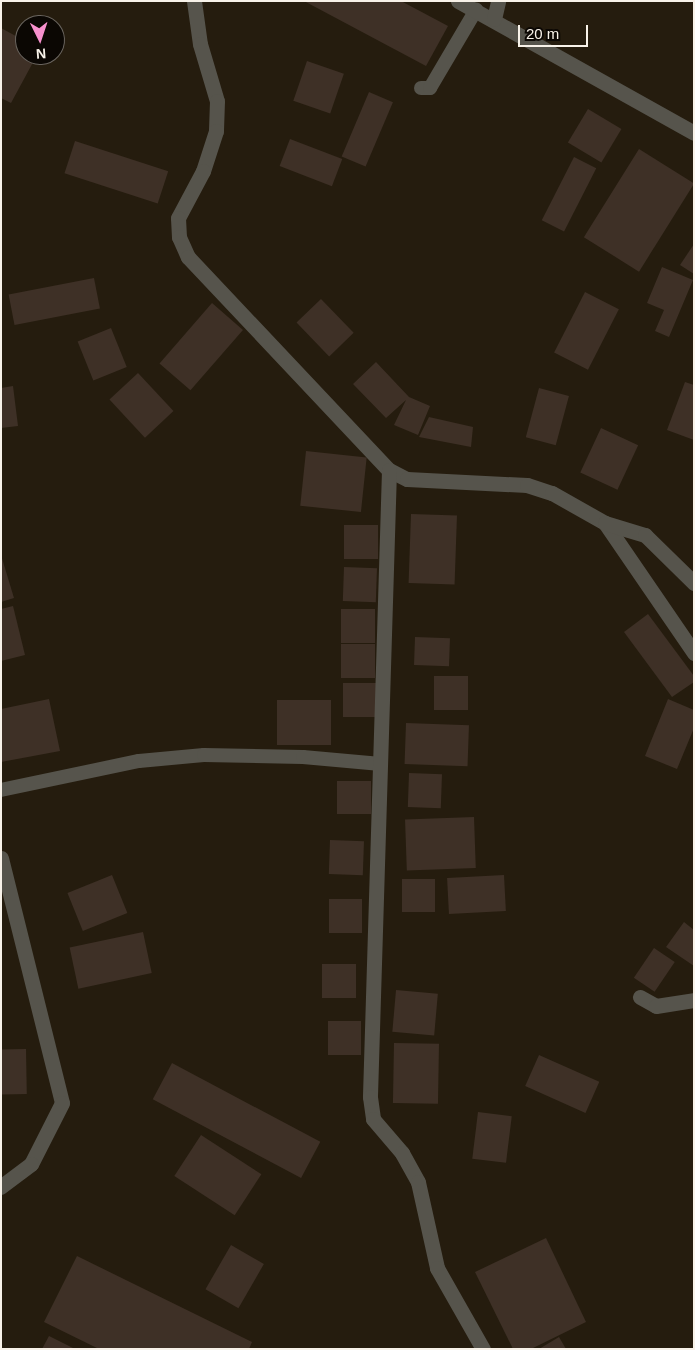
<!DOCTYPE html>
<html>
<head>
<meta charset="utf-8">
<style>
  body { margin:0 }
  #map { position:relative; width:695px; height:1350px; overflow:hidden; background:#251c0e; font-family:Arial,sans-serif }
  div>[style] { position:absolute }
  [style*='--x'] { left:calc(var(--x)*1px); top:calc(var(--y)*1px); width:calc(var(--w)*1px); rotate:calc(var(--a)*1deg) }
  .building>* { inset:0; background:#3e3026; transform-origin:0 0 }
  .service>* { height:14px; margin:-7px; padding:0 7px; transform-origin:7px; border-radius:7px; background:#56544c }
  .minor>* { height:15px; margin:-7.5px; padding:0 7.5px; transform-origin:7.5px; border-radius:7.5px; background:#56544c }
  span { translate:-50% -50%; white-space:nowrap; text-align:center; line-height:1.15; -webkit-text-stroke:4px #0b0703; paint-order:stroke }
  .frame { position:absolute; inset:0; border:2px solid #f8f2e9; pointer-events:none }
  .north { position:absolute; left:15px; top:15px; width:50px; height:50px; box-sizing:border-box; background:#0b0703; border:1px solid #6a655f; border-radius:50%; rotate:176deg; font-size:14px; font-weight:700; line-height:20px; text-align:center; color:#f8f2e9 }
  .north::after { content:''; display:block; margin:auto; width:18px; height:22px; background:#f790cd; clip-path:polygon(50% 0,100% 100%,50% 72%,0 100%) }
  .scale { position:absolute; left:518px; top:25px; width:70px; height:22px; box-sizing:border-box; border:2px solid #f8f2e9; border-top:0; padding-left:6px; font-size:15px; line-height:18px; white-space:nowrap; color:#f8f2e9; -webkit-text-stroke:4px #0b0703; paint-order:stroke }
</style>
</head>
<body>
<div id="map">
  <div class="building">
    <i style="clip-path:polygon(304px 1px,401px 1px,448px 26px,426px 66px)"></i>
    <i style="clip-path:polygon(1px 28px,25px 41px,25px 55px,37px 55px,11px 103px,1px 98px)"></i>
    <i style="left:307px;top:61px;width:39px;height:42px;rotate:19deg"></i>
    <i style="left:369px;top:92px;width:26px;height:70px;rotate:23deg"></i>
    <i style="left:588px;top:109px;width:39px;height:39px;rotate:31deg"></i>
    <i style="left:290px;top:139px;width:56px;height:29px;rotate:21deg"></i>
    <i style="left:75px;top:141px;width:98px;height:34px;rotate:18deg"></i>
    <i style="left:639px;top:149px;width:65px;height:104px;rotate:32deg"></i>
    <i style="left:574px;top:157px;width:25px;height:71px;rotate:27deg"></i>
    <i style="clip-path:polygon(694px 244px,694px 274px,680px 265px)"></i>
    <i style="clip-path:polygon(662px 267px,693px 280px,669px 337px,655px 331px,664px 310px,647px 303px)"></i>
    <i style="left:94px;top:278px;width:31px;height:87px;rotate:79deg"></i>
    <i style="left:585px;top:292px;width:38px;height:68px;rotate:27deg"></i>
    <i style="left:321px;top:299px;width:47px;height:34px;rotate:46deg"></i>
    <i style="left:212px;top:303px;width:41px;height:80px;rotate:41deg"></i>
    <i style="left:111px;top:328px;width:42px;height:36px;rotate:68deg"></i>
    <i style="clip-path:polygon(376px 362px,409px 397px,430px 406px,418px 435px,394px 425px,406px 400px,386px 418px,353px 384px)"></i>
    <i style="left:138px;top:373px;width:52px;height:39px;rotate:47deg"></i>
    <i style="clip-path:polygon(685px 382px,694px 385px,694px 440px,667px 430px)"></i>
    <i style="clip-path:polygon(13px 386px,18px 426px,1px 428px,1px 388px)"></i>
    <i style="left:539px;top:388px;width:31px;height:51px;rotate:15deg"></i>
    <i style="clip-path:polygon(429px 417px,473px 427px,471px 447px,419px 437px)"></i>
    <i style="left:601px;top:428px;width:41px;height:49px;rotate:25deg"></i>
    <i style="left:306px;top:451px;width:61px;height:55px;rotate:6deg"></i>
    <i style="left:411px;top:514px;width:46px;height:69px;rotate:2deg"></i>
    <i style="left:344px;top:525px;width:34px;height:34px"></i>
    <i style="clip-path:polygon(1px 555px,14px 598px,1px 602px)"></i>
    <i style="left:344px;top:567px;width:33px;height:34px;rotate:2deg"></i>
    <i style="clip-path:polygon(13px 606px,25px 655px,1px 661px,1px 609px)"></i>
    <i style="left:341px;top:609px;width:34px;height:34px"></i>
    <i style="clip-path:polygon(648px 614px,694px 676px,694px 682px,672px 697px,624px 632px)"></i>
    <i style="left:415px;top:637px;width:35px;height:28px;rotate:2deg"></i>
    <i style="left:375px;top:644px;width:34px;height:34px;rotate:90deg"></i>
    <i style="left:434px;top:676px;width:34px;height:34px"></i>
    <i style="left:343px;top:683px;width:33px;height:34px"></i>
    <i style="clip-path:polygon(49px 699px,60px 751px,1px 762px,1px 709px)"></i>
    <i style="clip-path:polygon(668px 699px,694px 710px,694px 728px,677px 769px,645px 756px)"></i>
    <i style="left:277px;top:700px;width:54px;height:45px"></i>
    <i style="left:406px;top:723px;width:63px;height:41px;rotate:2deg"></i>
    <i style="left:409px;top:773px;width:33px;height:34px;rotate:2deg"></i>
    <i style="left:337px;top:781px;width:34px;height:33px"></i>
    <i style="left:474px;top:817px;width:51px;height:69px;rotate:88deg"></i>
    <i style="left:330px;top:840px;width:34px;height:34px;rotate:2deg"></i>
    <i style="left:112px;top:875px;width:41px;height:48px;rotate:68deg"></i>
    <i style="left:504px;top:875px;width:36px;height:57px;rotate:87deg"></i>
    <i style="left:402px;top:879px;width:33px;height:33px"></i>
    <i style="left:329px;top:899px;width:33px;height:34px"></i>
    <i style="clip-path:polygon(684px 922px,694px 930px,694px 966px,666px 947px)"></i>
    <i style="left:143px;top:932px;width:42px;height:75px;rotate:78deg"></i>
    <i style="left:654px;top:948px;width:25px;height:36px;rotate:34deg"></i>
    <i style="left:322px;top:964px;width:34px;height:34px"></i>
    <i style="left:396px;top:990px;width:42px;height:42px;rotate:5deg"></i>
    <i style="left:328px;top:1021px;width:33px;height:34px"></i>
    <i style="left:394px;top:1043px;width:45px;height:60px;rotate:1deg"></i>
    <i style="left:26px;top:1049px;width:45px;height:25px;rotate:89deg"></i>
    <i style="left:539px;top:1055px;width:66px;height:34px;rotate:24deg"></i>
    <i style="left:172px;top:1063px;width:168px;height:41px;rotate:28deg"></i>
    <i style="left:478px;top:1112px;width:34px;height:47px;rotate:7deg"></i>
    <i style="left:201px;top:1135px;width:72px;height:49px;rotate:33deg"></i>
    <i style="clip-path:polygon(546px 1238px,586px 1322px,531px 1349px,513px 1349px,475px 1272px)"></i>
    <i style="left:231px;top:1245px;width:38px;height:51px;rotate:30deg"></i>
    <i style="clip-path:polygon(77px 1256px,252px 1342px,249px 1349px,99px 1349px,44px 1322px)"></i>
    <i style="clip-path:polygon(49px 1336px,75px 1349px,42px 1349px)"></i>
    <i style="clip-path:polygon(559px 1337px,566px 1349px,539px 1349px)"></i>
  </div>
  <div class="service">
    <i style="--x:421;--y:88;--w:9;--a:0"></i>
    <i style="--x:430;--y:88;--w:91;--a:-59.5"></i>
    <i style="--x:1;--y:790;--w:141;--a:-11.9"></i>
    <i style="--x:139;--y:761;--w:65;--a:-5.3"></i>
    <i style="--x:204;--y:755;--w:99;--a:1.2"></i>
    <i style="--x:303;--y:757;--w:78;--a:5.1"></i>
  </div>
  <div class="minor">
    <i style="--x:194;--y:1;--w:43;--a:82.1"></i>
    <i style="--x:200;--y:44;--w:59;--a:73.4"></i>
    <i style="--x:217;--y:101;--w:30;--a:92"></i>
    <i style="--x:216;--y:131;--w:42;--a:108"></i>
    <i style="--x:203;--y:171;--w:53;--a:118"></i>
    <i style="--x:178;--y:218;--w:19;--a:87"></i>
    <i style="--x:179;--y:237;--w:22;--a:66"></i>
    <i style="--x:188;--y:257;--w:293;--a:46.7"></i>
    <i style="--x:389;--y:470;--w:20;--a:27"></i>
    <i style="--x:407;--y:479;--w:120;--a:2.9"></i>
    <i style="--x:527;--y:485;--w:26;--a:18"></i>
    <i style="--x:552;--y:493;--w:61;--a:29.5"></i>
    <i style="--x:605;--y:523;--w:158;--a:55.6"></i>
    <i style="--x:458;--y:1;--w:270;--a:29.2"></i>
    <i style="--x:494;--y:19;--w:18;--a:-77"></i>
    <i style="--x:389;--y:470;--w:627;--a:91.74"></i>
    <i style="--x:370;--y:1097;--w:22;--a:82"></i>
    <i style="--x:373;--y:1119;--w:45;--a:49.5"></i>
    <i style="--x:402;--y:1153;--w:33;--a:61"></i>
    <i style="--x:418;--y:1182;--w:88;--a:77.5"></i>
    <i style="--x:437;--y:1268;--w:93;--a:60.4"></i>
    <i style="--x:605;--y:523;--w:42;--a:16.7"></i>
    <i style="--x:645;--y:535;--w:69;--a:44.4"></i>
    <i style="--x:1;--y:858;--w:252;--a:76"></i>
    <i style="--x:62;--y:1103;--w:68;--a:116.9"></i>
    <i style="--x:31;--y:1164;--w:38;--a:143"></i>
    <i style="--x:640;--y:997;--w:18;--a:29"></i>
    <i style="--x:656;--y:1006;--w:38;--a:-9"></i>
  </div>
  <div class="frame"></div>
  <div class="north">N</div>
  <div class="scale">20 m</div>
</div>
</body>
</html>
